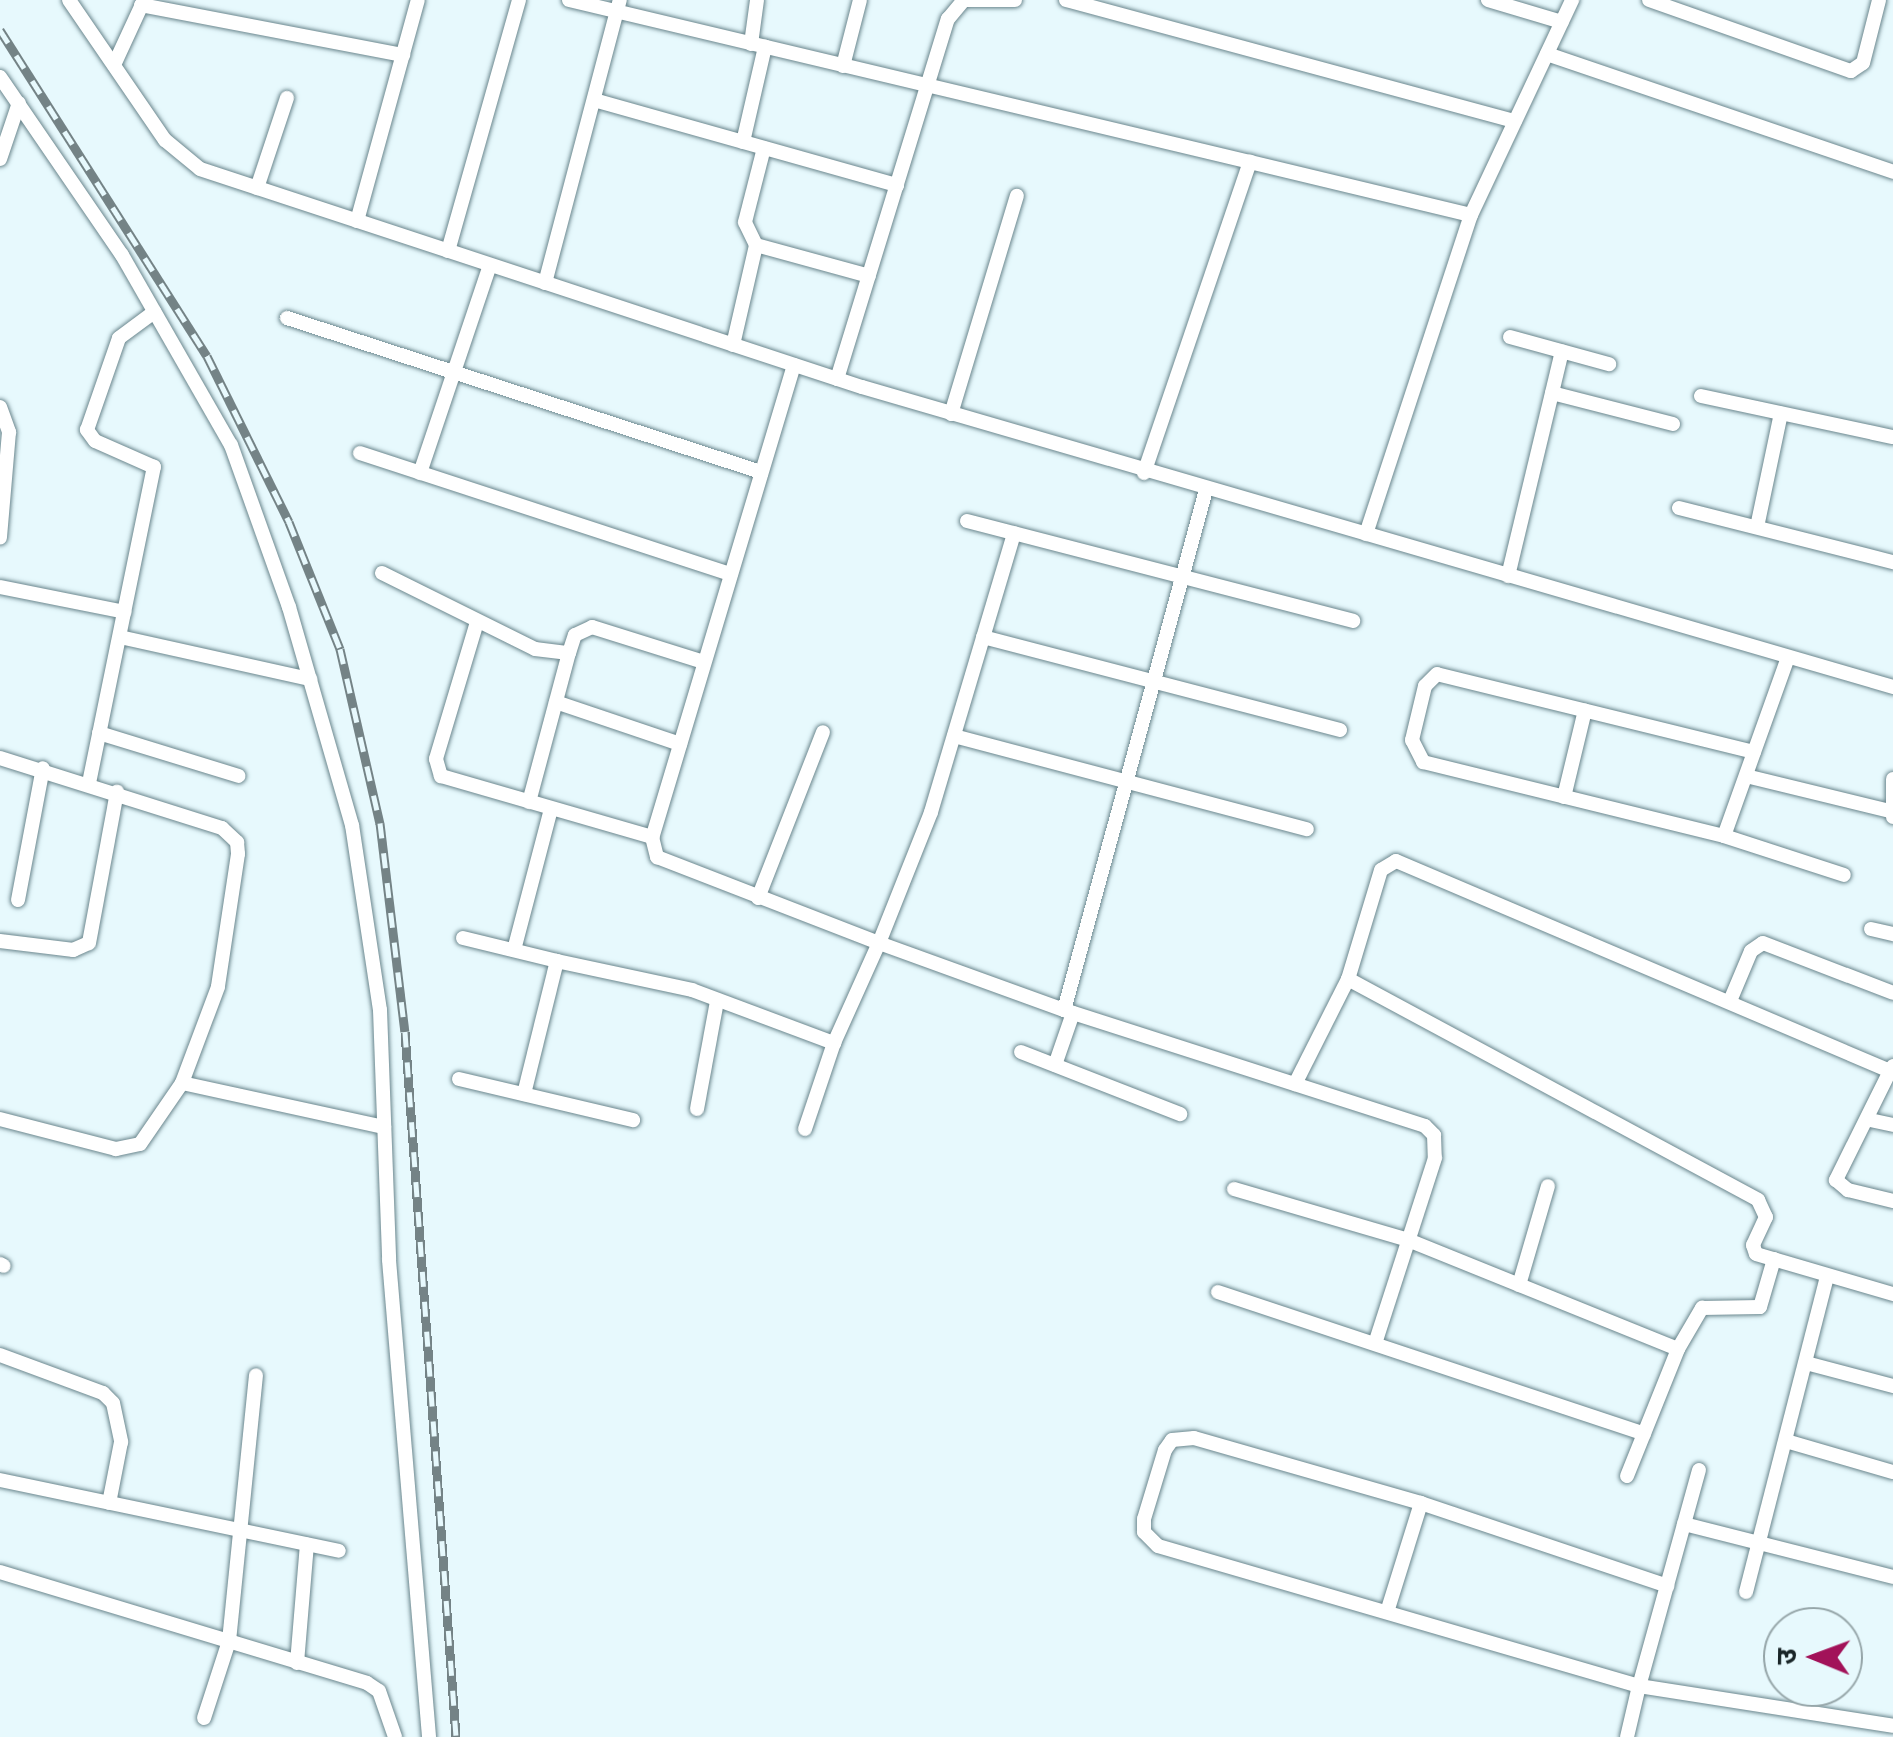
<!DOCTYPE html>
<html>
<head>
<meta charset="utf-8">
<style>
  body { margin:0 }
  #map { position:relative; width:1893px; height:1737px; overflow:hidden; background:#e7f9fd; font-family:Manrope,"Noto Sans Devanagari",sans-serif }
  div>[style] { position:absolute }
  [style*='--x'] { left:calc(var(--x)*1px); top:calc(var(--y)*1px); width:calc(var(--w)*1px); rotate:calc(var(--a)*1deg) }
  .roads { filter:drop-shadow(0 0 2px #6a868d) drop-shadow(0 0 2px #6a868d) }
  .minor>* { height:14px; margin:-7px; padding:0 7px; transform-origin:7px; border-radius:7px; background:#fff }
  .rail>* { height:9px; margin-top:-4.5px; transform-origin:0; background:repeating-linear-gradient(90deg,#e7f9fd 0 15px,#748386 0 30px); box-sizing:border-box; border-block:2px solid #748386 }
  span { translate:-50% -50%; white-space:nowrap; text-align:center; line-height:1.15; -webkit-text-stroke:9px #e7f9fd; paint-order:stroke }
  .north { position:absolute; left:1763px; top:1607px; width:100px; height:100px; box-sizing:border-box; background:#e7f9fd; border:2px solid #95a5a8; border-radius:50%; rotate:271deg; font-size:28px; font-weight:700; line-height:40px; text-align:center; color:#1a2628 }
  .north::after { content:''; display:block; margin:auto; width:35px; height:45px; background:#a21259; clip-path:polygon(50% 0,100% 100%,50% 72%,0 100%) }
</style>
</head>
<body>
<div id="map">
  <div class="roads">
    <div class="minor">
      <i style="--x:69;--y:0;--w:170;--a:55.6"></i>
      <i style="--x:165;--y:140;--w:45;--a:39.6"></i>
      <i style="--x:200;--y:169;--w:697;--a:18.23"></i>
      <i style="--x:862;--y:387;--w:1074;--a:16.22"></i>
      <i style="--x:569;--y:0;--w:700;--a:13.38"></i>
      <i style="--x:967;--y:0;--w:48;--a:0"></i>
      <i style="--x:1066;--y:0;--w:465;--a:15.1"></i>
      <i style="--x:1488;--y:0;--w:77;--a:16.6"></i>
      <i style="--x:1649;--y:0;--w:214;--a:19.4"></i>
      <i style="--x:1851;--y:71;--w:14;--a:-34"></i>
      <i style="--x:1863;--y:63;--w:65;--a:-75.7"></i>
      <i style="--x:141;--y:5;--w:267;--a:10.8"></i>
      <i style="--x:751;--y:44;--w:44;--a:-82.2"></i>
      <i style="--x:1547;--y:54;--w:366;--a:18.8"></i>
      <i style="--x:114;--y:65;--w:72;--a:-65.2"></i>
      <i style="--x:843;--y:66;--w:68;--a:-75.6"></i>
      <i style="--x:0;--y:77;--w:216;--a:55.6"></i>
      <i style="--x:122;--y:255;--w:219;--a:60.2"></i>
      <i style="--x:231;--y:445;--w:172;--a:70.3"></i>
      <i style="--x:289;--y:607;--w:227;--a:73.9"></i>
      <i style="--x:352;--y:825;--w:187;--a:81.4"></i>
      <i style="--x:380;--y:1010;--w:250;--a:87.9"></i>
      <i style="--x:389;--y:1260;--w:479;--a:85.2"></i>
      <i style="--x:594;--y:100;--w:315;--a:15.7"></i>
      <i style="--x:743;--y:142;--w:98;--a:-77"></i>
      <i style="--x:0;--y:159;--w:59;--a:-71.3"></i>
      <i style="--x:257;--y:188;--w:95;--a:-71.6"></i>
      <i style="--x:357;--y:221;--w:229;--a:-74.6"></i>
      <i style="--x:756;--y:245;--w:25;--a:-116"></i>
      <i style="--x:745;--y:222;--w:76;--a:-75.6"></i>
      <i style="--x:448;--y:251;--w:261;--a:-74.2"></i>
      <i style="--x:545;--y:283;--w:293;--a:-75.2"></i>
      <i style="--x:287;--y:318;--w:499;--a:18"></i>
      <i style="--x:1510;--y:337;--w:103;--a:15.3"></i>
      <i style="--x:733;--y:345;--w:103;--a:-77"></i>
      <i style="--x:756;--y:245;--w:117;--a:15.3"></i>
      <i style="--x:794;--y:365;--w:493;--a:106.7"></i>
      <i style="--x:652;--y:837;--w:21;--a:76"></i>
      <i style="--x:657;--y:857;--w:238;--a:21.2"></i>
      <i style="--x:879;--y:943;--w:141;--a:-68.3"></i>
      <i style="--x:931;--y:812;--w:291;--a:-73.4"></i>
      <i style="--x:837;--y:379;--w:377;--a:-72.9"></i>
      <i style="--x:948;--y:19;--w:25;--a:-50"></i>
      <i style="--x:1552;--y:393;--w:125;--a:14.4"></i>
      <i style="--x:1701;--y:396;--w:196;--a:12.1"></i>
      <i style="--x:0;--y:407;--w:27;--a:70"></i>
      <i style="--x:9;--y:432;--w:106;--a:94.9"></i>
      <i style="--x:951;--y:414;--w:228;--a:-73.2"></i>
      <i style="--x:360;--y:453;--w:390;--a:18.1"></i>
      <i style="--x:420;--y:473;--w:219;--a:-71.4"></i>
      <i style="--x:1144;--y:473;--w:329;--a:-71.2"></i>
      <i style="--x:1250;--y:162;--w:227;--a:13.5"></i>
      <i style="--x:1206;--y:490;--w:539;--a:105.27"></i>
      <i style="--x:1064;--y:1010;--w:379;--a:17.8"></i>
      <i style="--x:1425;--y:1126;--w:13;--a:45"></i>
      <i style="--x:1434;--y:1135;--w:23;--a:88"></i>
      <i style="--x:1435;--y:1158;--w:195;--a:107.9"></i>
      <i style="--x:1679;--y:508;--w:221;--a:14.2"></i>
      <i style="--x:967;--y:521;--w:399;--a:14.5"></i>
      <i style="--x:1757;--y:527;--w:116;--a:-78.1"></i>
      <i style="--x:1366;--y:534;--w:336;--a:-71.8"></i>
      <i style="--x:1471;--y:215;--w:238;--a:-64.8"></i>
      <i style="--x:382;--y:573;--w:171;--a:26.4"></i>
      <i style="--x:535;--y:649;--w:34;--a:7"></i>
      <i style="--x:569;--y:653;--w:19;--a:-72"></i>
      <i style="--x:575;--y:635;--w:19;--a:-25"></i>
      <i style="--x:592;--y:627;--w:117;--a:17.4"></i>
      <i style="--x:1508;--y:576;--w:231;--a:-76.5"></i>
      <i style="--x:0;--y:587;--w:127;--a:11.3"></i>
      <i style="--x:477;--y:622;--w:143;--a:106.7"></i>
      <i style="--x:436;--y:759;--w:18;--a:74"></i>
      <i style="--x:441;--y:776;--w:220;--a:16.1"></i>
      <i style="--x:120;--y:637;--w:195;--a:12.5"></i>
      <i style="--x:983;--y:637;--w:369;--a:14.6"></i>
      <i style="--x:556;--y:702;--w:131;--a:18.7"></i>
      <i style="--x:99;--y:733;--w:146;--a:17.1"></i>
      <i style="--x:954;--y:736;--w:365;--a:14.8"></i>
      <i style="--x:1754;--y:752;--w:326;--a:-166.2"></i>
      <i style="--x:1437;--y:674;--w:17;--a:135"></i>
      <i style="--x:1425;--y:686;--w:56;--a:103.5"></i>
      <i style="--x:1412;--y:740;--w:25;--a:63"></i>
      <i style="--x:1423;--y:762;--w:310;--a:13.8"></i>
      <i style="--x:1724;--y:836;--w:126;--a:18"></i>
      <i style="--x:0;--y:758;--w:233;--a:17.5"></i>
      <i style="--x:222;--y:828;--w:21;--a:43"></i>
      <i style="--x:237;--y:842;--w:12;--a:85"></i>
      <i style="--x:238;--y:854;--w:134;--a:98.6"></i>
      <i style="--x:218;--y:987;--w:103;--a:110.6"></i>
      <i style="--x:182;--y:1083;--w:74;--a:124.5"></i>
      <i style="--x:140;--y:1144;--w:25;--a:168"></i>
      <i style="--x:116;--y:1149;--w:120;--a:-165.5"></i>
      <i style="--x:1746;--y:776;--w:148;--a:13.7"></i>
      <i style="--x:1893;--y:779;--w:38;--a:90"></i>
      <i style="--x:89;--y:783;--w:323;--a:-78.4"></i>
      <i style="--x:154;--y:467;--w:64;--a:-156.2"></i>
      <i style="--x:95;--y:441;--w:14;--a:-126"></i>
      <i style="--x:87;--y:430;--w:97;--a:-70.8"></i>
      <i style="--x:119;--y:338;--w:44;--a:-36.6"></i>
      <i style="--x:1564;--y:797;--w:89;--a:-76.4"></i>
      <i style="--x:529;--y:802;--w:154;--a:-75"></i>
      <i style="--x:1724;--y:836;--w:190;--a:-70.3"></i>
      <i style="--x:758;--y:898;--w:178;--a:-68.6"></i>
      <i style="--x:18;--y:900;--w:134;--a:-79.3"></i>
      <i style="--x:1871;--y:929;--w:23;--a:13"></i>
      <i style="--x:463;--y:938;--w:97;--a:13.7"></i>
      <i style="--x:0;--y:941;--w:74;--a:7"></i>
      <i style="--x:73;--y:950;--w:17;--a:-24"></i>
      <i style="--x:89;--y:943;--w:154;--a:-79.5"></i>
      <i style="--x:514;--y:950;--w:146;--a:-75.3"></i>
      <i style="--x:1730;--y:1001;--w:54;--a:-67.2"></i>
      <i style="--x:1751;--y:951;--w:14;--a:-34"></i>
      <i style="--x:1763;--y:943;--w:139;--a:21"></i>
      <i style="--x:1021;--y:1052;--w:171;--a:21.3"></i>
      <i style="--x:1055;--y:1065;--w:55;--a:-70.9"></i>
      <i style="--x:1893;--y:1066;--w:6;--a:121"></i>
      <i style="--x:1890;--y:1071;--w:537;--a:-156.97"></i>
      <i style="--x:1396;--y:861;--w:17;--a:149"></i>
      <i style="--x:1381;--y:870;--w:114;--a:106.8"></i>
      <i style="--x:1348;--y:979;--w:466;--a:28.3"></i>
      <i style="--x:1758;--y:1200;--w:19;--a:65"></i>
      <i style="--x:1766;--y:1217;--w:31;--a:115"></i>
      <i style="--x:1753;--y:1245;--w:9;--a:72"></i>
      <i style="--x:1756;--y:1254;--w:143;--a:16.3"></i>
      <i style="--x:1890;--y:1071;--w:122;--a:116.4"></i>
      <i style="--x:1836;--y:1180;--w:16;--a:40"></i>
      <i style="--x:1848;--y:1190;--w:46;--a:13.7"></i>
      <i style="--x:459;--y:1079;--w:179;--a:13.3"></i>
      <i style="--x:182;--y:1083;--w:207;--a:12.3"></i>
      <i style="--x:1295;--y:1084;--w:118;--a:-63.2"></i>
      <i style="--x:524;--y:1094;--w:137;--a:-76.1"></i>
      <i style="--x:557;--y:961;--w:138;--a:12.1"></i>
      <i style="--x:692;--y:990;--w:152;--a:20.5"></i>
      <i style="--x:834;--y:1043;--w:110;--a:-65.8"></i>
      <i style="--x:879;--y:943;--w:197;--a:19.9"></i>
      <i style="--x:697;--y:1109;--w:110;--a:-79.5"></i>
      <i style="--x:1870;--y:1120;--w:24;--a:12"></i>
      <i style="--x:805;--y:1129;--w:91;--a:-71.4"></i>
      <i style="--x:1234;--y:1189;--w:181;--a:16.3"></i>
      <i style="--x:1408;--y:1240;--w:291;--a:22"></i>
      <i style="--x:1678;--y:1349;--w:48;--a:-59.7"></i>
      <i style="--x:1702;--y:1308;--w:58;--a:-1"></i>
      <i style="--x:1760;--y:1307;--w:50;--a:-73.7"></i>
      <i style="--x:0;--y:1264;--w:4;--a:27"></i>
      <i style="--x:1519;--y:1285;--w:103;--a:-73.7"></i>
      <i style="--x:1218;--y:1292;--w:449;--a:18.4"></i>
      <i style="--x:0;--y:1355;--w:110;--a:20.3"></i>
      <i style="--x:103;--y:1393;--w:14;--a:45"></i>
      <i style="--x:113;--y:1403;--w:40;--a:78"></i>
      <i style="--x:121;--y:1442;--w:62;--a:101.1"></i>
      <i style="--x:1806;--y:1363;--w:90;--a:14.8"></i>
      <i style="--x:1786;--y:1441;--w:111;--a:16.2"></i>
      <i style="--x:1699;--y:1470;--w:224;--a:105.5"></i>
      <i style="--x:1639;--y:1686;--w:257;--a:8.9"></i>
      <i style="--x:1627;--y:1476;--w:137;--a:-68.1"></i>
      <i style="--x:0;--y:1480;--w:346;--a:11.8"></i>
      <i style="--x:1684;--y:1524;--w:216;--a:14.2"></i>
      <i style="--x:0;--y:1572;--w:383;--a:16.8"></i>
      <i style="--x:367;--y:1683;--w:14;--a:34"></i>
      <i style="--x:379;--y:1691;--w:49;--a:70.8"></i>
      <i style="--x:1746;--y:1592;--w:326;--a:-75.6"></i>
      <i style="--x:1388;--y:1609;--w:111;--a:-72.7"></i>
      <i style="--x:297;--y:1663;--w:119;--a:-85.2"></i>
      <i style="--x:204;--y:1718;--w:81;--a:-72"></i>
      <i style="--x:229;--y:1641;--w:267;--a:-84.2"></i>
      <i style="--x:1627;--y:1737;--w:52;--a:-76.8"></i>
      <i style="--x:1639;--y:1686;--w:501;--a:-163.77"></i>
      <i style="--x:1158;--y:1546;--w:20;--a:-135"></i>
      <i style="--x:1144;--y:1532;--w:13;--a:-90"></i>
      <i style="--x:1144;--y:1519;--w:72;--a:-73.1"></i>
      <i style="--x:1165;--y:1450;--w:12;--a:-55"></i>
      <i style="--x:1172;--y:1440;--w:22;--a:-5"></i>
      <i style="--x:1194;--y:1438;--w:236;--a:16"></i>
      <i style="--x:1421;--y:1503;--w:260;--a:18.6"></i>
    </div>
  </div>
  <div class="rail">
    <i style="--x:0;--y:30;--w:386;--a:57.6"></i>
    <i style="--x:207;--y:356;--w:185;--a:63.7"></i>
    <i style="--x:289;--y:522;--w:137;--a:68.1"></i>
    <i style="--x:340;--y:649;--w:179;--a:77.1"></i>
    <i style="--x:380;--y:823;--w:210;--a:83.2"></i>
    <i style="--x:405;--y:1032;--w:707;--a:85.86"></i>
  </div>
  <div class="north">उ</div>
</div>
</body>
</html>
